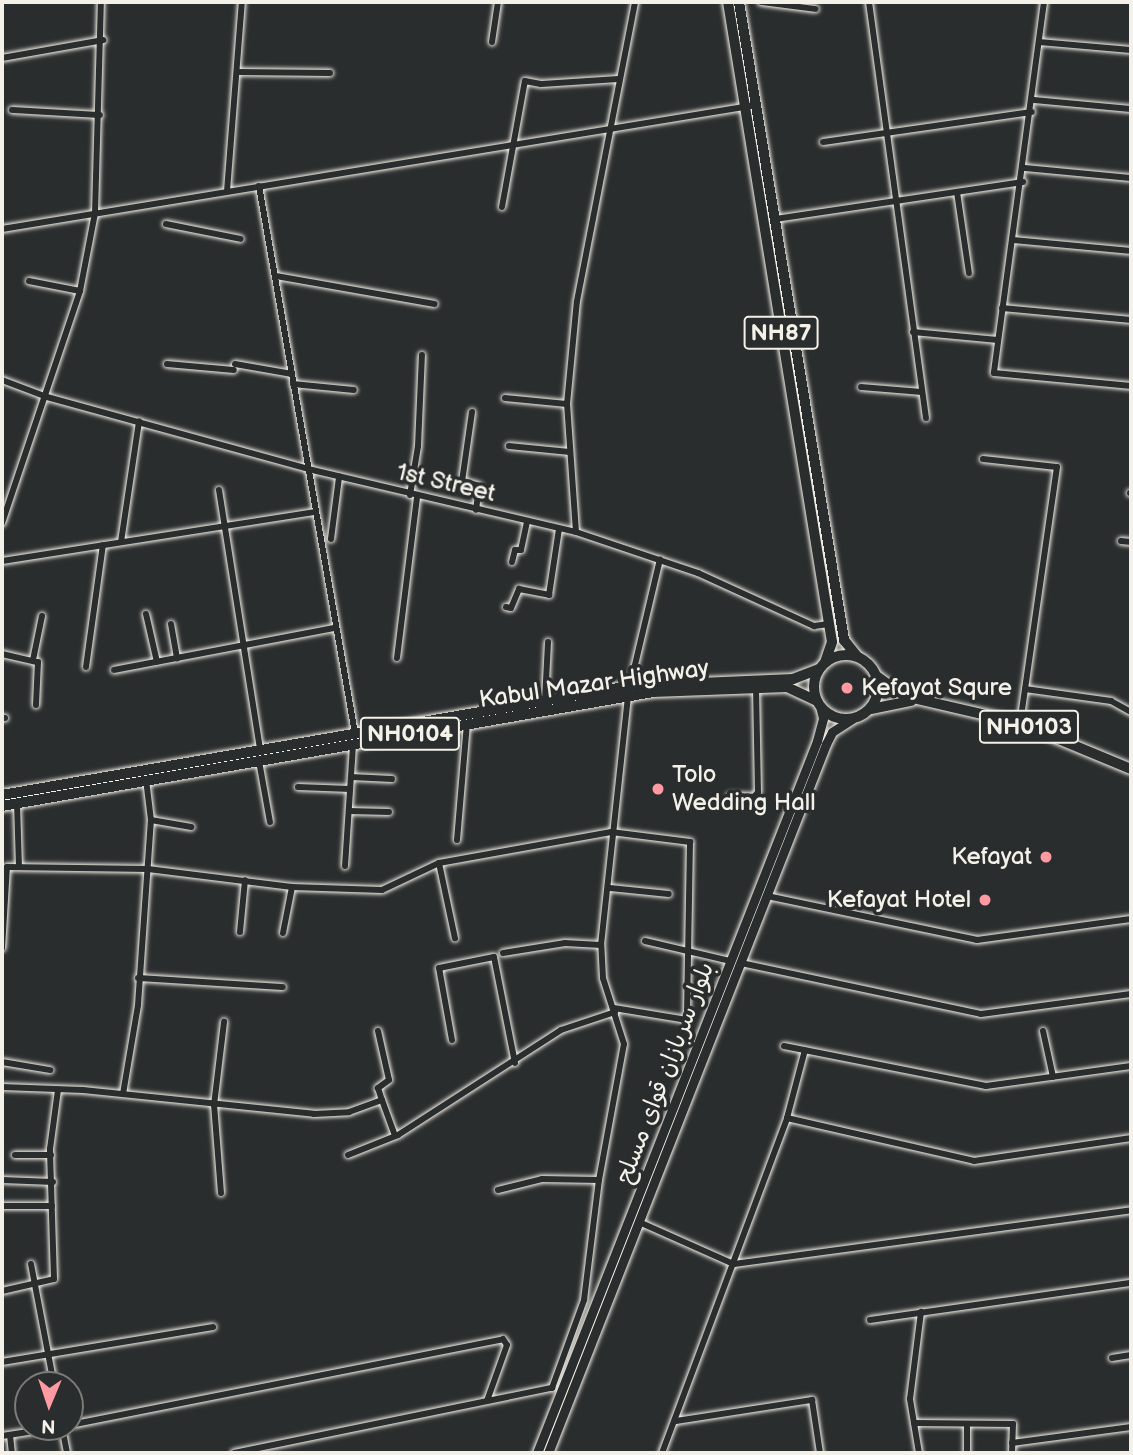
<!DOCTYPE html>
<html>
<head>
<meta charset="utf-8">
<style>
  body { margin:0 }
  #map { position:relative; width:1133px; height:1455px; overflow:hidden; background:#2a2d2e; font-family:"Balsamiq Sans","Playpen Sans Arabic",sans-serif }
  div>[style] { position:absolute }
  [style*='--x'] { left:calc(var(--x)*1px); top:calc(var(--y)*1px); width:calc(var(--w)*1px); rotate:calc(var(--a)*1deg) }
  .roads { filter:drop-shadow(0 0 2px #f4f1e8) drop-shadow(0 0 2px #f4f1e8) }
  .minor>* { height:6px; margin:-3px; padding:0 3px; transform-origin:3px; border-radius:3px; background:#2a2d2e }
  .secondary>* { height:9px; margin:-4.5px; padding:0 4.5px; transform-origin:4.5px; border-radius:4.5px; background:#2a2d2e }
  .trunk>* { height:10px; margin:-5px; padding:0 5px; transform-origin:5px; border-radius:5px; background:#2a2d2e }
  .trunk>.ring { margin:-5px; padding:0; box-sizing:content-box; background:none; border:10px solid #2a2d2e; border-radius:50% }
  .dots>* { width:19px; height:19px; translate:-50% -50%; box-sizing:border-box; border:4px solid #2a2d2e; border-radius:50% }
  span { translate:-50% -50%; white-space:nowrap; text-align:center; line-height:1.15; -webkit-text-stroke:7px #2a2d2e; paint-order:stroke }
  .shield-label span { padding:2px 5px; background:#2a2d2e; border:2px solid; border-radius:5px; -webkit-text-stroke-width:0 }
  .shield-label { font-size:23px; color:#f4f1e8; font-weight:700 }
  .street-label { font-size:24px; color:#f4f1e8 }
  .poi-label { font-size:24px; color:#f4f1e8 }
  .left { translate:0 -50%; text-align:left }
  .right { translate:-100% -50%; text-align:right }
  .frame { position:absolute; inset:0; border:4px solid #f4f1e8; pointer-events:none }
  .north { position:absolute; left:14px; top:1371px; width:70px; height:70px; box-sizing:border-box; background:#2a2d2e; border:2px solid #7b7b78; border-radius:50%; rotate:182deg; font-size:19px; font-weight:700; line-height:28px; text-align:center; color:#f4f1e8 }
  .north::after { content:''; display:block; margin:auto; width:24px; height:32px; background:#ff9aa2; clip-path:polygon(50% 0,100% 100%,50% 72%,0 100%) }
</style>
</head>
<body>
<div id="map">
  <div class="roads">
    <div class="minor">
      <i style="--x:761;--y:2;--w:55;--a:7.3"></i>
      <i style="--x:869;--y:2;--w:420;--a:82.2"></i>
      <i style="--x:1044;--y:2;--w:374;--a:97.7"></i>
      <i style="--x:994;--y:373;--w:138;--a:5.4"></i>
      <i style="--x:492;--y:42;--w:40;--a:-81.5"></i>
      <i style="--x:1039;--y:42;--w:92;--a:5"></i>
      <i style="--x:2;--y:58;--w:103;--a:-10.1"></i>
      <i style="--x:237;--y:72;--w:93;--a:0.6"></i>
      <i style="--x:1034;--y:100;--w:97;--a:5.3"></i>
      <i style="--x:12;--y:110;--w:88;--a:3.3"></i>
      <i style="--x:823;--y:142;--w:211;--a:-8.2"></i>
      <i style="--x:1025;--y:168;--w:106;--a:5.4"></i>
      <i style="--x:259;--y:186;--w:555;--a:80.05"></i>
      <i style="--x:227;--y:191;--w:190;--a:-85.5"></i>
      <i style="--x:957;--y:192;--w:82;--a:81.6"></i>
      <i style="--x:502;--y:207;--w:128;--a:-79.7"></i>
      <i style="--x:525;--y:81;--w:16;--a:11"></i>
      <i style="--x:541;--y:84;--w:78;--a:-3.7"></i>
      <i style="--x:775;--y:219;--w:251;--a:-8.5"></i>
      <i style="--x:166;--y:224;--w:76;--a:11.3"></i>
      <i style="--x:2;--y:229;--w:764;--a:-9.34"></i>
      <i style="--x:1013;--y:240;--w:119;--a:5.3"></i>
      <i style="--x:276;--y:276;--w:161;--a:10"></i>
      <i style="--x:29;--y:281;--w:52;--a:11.1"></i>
      <i style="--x:1002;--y:308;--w:130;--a:5.3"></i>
      <i style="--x:913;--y:332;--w:85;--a:5.4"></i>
      <i style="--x:167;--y:364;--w:67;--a:5.1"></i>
      <i style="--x:235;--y:364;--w:58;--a:10"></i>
      <i style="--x:2;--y:380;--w:48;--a:20.7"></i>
      <i style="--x:47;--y:397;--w:271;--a:15.4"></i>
      <i style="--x:308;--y:469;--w:275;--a:13.2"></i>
      <i style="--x:576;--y:532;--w:129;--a:18.6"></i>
      <i style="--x:698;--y:573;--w:128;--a:24.6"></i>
      <i style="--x:814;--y:626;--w:15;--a:-8"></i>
      <i style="--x:293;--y:384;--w:61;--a:5.6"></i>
      <i style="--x:861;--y:387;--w:61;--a:4.7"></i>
      <i style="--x:505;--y:398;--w:62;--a:5.5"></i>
      <i style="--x:472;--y:412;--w:70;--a:98.2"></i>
      <i style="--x:462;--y:481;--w:18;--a:16"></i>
      <i style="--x:479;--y:486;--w:24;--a:97"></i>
      <i style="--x:509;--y:446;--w:61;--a:5.6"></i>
      <i style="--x:983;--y:459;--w:74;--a:6.2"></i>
      <i style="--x:1057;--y:467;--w:259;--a:98.2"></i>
      <i style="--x:219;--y:490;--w:263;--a:81"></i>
      <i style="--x:1130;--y:493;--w:1;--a:0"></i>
      <i style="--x:410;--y:495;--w:50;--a:-80.7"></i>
      <i style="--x:418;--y:446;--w:91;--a:-87.5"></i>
      <i style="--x:2;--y:523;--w:245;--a:-71.4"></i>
      <i style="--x:80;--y:291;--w:79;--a:-79.1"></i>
      <i style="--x:95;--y:213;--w:211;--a:-88.4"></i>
      <i style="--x:576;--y:532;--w:128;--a:-94"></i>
      <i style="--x:567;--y:404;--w:103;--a:-84.5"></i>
      <i style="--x:577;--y:301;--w:305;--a:-79"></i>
      <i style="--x:331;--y:539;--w:63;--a:-82.6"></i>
      <i style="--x:1121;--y:541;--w:10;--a:6"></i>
      <i style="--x:121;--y:542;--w:122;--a:-81.5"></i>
      <i style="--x:2;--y:561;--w:316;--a:-8.9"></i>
      <i style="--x:512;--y:562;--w:12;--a:-76"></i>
      <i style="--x:515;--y:550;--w:6;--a:0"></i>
      <i style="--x:521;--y:550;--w:29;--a:-78"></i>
      <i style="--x:506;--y:607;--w:5;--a:11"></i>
      <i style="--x:511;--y:608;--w:21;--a:-67"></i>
      <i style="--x:519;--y:589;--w:31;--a:11"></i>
      <i style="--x:549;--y:595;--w:67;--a:-81.4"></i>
      <i style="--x:146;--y:614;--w:49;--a:77.1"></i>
      <i style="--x:171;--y:624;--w:35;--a:80"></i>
      <i style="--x:2;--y:654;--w:37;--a:13"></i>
      <i style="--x:38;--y:662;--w:43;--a:92.7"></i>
      <i style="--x:397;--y:658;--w:162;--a:-82.9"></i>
      <i style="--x:33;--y:660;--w:45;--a:-78.4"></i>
      <i style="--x:86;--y:667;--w:123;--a:-82.1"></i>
      <i style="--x:114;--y:670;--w:225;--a:-10.8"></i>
      <i style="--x:630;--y:686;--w:130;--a:-76.7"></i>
      <i style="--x:1025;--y:689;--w:87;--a:7.9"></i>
      <i style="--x:1111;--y:701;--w:23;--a:29"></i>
      <i style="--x:545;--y:700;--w:58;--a:-87"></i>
      <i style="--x:2;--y:718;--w:3;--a:0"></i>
      <i style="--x:259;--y:761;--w:62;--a:79.8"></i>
      <i style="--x:351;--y:777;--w:41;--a:2.8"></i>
      <i style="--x:298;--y:787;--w:52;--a:2.2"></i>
      <i style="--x:730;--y:796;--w:24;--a:2"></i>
      <i style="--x:754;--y:797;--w:6;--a:-51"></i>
      <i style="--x:758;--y:792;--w:104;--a:-91.1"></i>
      <i style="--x:17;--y:803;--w:64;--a:88.2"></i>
      <i style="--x:349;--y:811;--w:40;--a:1.4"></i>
      <i style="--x:151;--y:820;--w:41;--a:9.9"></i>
      <i style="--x:457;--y:840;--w:116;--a:-85.1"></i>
      <i style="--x:439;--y:863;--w:77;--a:78"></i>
      <i style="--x:345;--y:866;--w:122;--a:-86.2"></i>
      <i style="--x:610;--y:888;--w:59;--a:5.8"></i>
      <i style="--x:767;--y:896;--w:215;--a:11.8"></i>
      <i style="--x:977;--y:940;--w:155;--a:-7.8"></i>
      <i style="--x:240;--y:932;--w:52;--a:-84.5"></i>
      <i style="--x:283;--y:933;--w:47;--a:-78.9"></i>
      <i style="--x:645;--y:941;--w:87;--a:13.2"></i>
      <i style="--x:2;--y:948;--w:81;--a:-86.5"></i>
      <i style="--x:7;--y:867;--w:141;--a:0.8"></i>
      <i style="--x:148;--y:869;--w:145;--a:7.1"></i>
      <i style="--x:292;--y:887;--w:90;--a:1.9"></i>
      <i style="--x:382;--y:890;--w:63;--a:-25.3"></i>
      <i style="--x:439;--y:863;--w:175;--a:-10.2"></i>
      <i style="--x:611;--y:832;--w:80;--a:7.2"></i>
      <i style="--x:690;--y:842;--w:178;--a:91"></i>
      <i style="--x:687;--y:1020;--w:74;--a:-170.7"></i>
      <i style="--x:503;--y:953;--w:63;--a:-9.2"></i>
      <i style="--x:565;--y:943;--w:36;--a:3"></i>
      <i style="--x:741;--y:963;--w:245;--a:12"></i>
      <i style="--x:981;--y:1014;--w:151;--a:-7.6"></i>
      <i style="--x:138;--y:978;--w:145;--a:3.6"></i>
      <i style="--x:378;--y:1031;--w:50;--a:77.3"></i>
      <i style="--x:389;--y:1080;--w:14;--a:144"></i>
      <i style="--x:378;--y:1088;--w:13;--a:72"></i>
      <i style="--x:1043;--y:1031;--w:47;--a:77.7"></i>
      <i style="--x:452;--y:1040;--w:73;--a:-100.2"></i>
      <i style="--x:439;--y:968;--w:56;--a:-11.3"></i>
      <i style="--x:494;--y:957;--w:108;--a:78.8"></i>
      <i style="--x:784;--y:1046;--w:206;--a:11.2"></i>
      <i style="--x:986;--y:1086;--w:146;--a:-7.9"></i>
      <i style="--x:2;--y:1062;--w:49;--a:9.5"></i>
      <i style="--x:2;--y:1087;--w:81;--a:2.1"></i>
      <i style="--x:83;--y:1090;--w:232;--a:5.9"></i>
      <i style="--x:314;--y:1114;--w:35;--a:-3"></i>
      <i style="--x:349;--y:1112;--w:35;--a:-20"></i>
      <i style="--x:382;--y:1100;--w:38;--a:70"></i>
      <i style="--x:123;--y:1094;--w:90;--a:-80.4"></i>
      <i style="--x:138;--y:1005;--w:185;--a:-86"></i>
      <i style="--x:151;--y:820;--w:41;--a:-97"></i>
      <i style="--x:787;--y:1118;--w:192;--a:12.9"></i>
      <i style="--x:974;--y:1161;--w:159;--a:-8.3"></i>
      <i style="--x:15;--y:1155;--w:36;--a:0"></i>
      <i style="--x:348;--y:1155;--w:54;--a:-21.8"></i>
      <i style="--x:398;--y:1135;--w:194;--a:-32.8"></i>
      <i style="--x:561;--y:1030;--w:57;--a:-18.4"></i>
      <i style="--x:2;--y:1180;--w:51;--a:2.2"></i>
      <i style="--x:498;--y:1190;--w:45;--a:-14"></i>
      <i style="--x:542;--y:1179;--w:57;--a:1"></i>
      <i style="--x:221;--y:1193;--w:88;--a:-94.5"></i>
      <i style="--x:214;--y:1105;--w:84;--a:-83.1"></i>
      <i style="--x:2;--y:1206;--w:50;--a:0"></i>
      <i style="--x:639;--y:1222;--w:104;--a:23.9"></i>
      <i style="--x:734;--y:1264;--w:401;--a:-7.7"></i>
      <i style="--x:31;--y:1264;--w:123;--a:79.2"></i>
      <i style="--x:2;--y:1291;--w:53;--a:-13"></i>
      <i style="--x:54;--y:1279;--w:130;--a:-91.8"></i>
      <i style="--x:50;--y:1149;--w:60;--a:-82.3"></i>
      <i style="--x:870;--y:1320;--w:264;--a:-8.1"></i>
      <i style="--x:1112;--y:1358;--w:19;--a:-9"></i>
      <i style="--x:2;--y:1362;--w:214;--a:-9.4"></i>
      <i style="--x:676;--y:1421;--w:138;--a:-8.8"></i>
      <i style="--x:812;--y:1400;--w:54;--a:81.4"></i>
      <i style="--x:914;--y:1423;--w:99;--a:0.6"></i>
      <i style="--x:1013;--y:1424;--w:29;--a:92"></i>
      <i style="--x:70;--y:1425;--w:441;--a:-11.2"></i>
      <i style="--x:503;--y:1339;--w:7;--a:56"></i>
      <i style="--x:507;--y:1345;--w:59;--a:109.7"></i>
      <i style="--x:62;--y:1427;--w:26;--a:79"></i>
      <i style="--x:10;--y:1435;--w:18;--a:84"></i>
      <i style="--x:2;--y:1436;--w:59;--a:-8.8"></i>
      <i style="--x:1012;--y:1443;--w:120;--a:-7.7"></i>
      <i style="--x:234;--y:1453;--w:325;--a:-11.6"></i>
      <i style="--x:552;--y:1388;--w:94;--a:-70"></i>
      <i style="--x:584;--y:1300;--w:121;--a:-82.9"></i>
      <i style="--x:599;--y:1180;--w:138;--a:-79.6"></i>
      <i style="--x:624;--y:1044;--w:69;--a:-107.7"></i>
      <i style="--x:603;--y:978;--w:33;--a:-93"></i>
      <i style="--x:601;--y:945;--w:250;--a:-83.8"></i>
      <i style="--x:662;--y:1453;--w:358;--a:-69.5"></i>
      <i style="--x:787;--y:1118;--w:70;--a:-75.2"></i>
      <i style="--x:919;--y:1453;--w:55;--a:-99.5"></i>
      <i style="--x:910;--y:1399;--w:88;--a:-82.8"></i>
      <i style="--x:967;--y:1453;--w:26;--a:-90"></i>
    </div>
    <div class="secondary">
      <i style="--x:537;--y:1453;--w:765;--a:-68.53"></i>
      <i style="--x:817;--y:741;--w:24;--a:-75"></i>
      <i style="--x:823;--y:718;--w:12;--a:-104"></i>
      <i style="--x:548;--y:1453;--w:762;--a:-68.59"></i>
      <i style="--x:826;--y:744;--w:13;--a:-63"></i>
      <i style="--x:832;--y:732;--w:24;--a:-33"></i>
    </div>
    <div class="trunk">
      <i style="--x:728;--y:2;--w:648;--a:80.77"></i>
      <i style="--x:832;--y:642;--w:21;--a:109"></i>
      <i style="--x:739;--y:2;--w:647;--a:80.65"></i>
      <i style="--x:844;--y:640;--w:21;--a:51"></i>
      <i class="ring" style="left:814px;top:655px;width:54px;height:54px"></i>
      <i style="--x:878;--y:677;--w:32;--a:36"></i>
      <i style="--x:904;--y:696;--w:119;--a:13.1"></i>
      <i style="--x:1020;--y:723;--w:120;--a:22.5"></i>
      <i style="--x:871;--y:709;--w:41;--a:-11.3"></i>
      <i style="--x:2;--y:795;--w:637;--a:-9.85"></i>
      <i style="--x:630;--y:686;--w:163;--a:-2.5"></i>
      <i style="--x:793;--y:679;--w:28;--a:-21"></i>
      <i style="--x:2;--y:806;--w:661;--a:-9.93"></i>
      <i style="--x:653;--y:692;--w:134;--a:-2.1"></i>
      <i style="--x:787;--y:687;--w:33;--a:25"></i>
    </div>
  </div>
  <div class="dots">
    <i style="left:847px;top:688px;background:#ff9aa2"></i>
    <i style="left:658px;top:789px;background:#ff9aa2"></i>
    <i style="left:1046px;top:857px;background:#ff9aa2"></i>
    <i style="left:985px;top:900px;background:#ff9aa2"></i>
  </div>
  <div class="shield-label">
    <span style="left:781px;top:333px">NH87</span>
    <span style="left:1029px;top:727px">NH0103</span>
    <span style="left:410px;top:734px">NH0104</span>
  </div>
  <div class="street-label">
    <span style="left:446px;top:483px;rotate:13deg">1st Street</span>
    <span style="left:594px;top:684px;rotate:-8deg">Kabul Mazar Highway</span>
    <span style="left:665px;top:1073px;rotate:-69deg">بلوار سربازان قوای مسلح</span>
  </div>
  <div class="poi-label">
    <span class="left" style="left:861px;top:688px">Kefayat Squre</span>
    <span class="left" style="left:672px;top:789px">Tolo<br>Wedding Hall</span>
    <span class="right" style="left:1032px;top:857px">Kefayat</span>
    <span class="right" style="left:971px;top:900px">Kefayat Hotel</span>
  </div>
  <div class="frame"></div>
  <div class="north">N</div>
</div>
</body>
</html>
